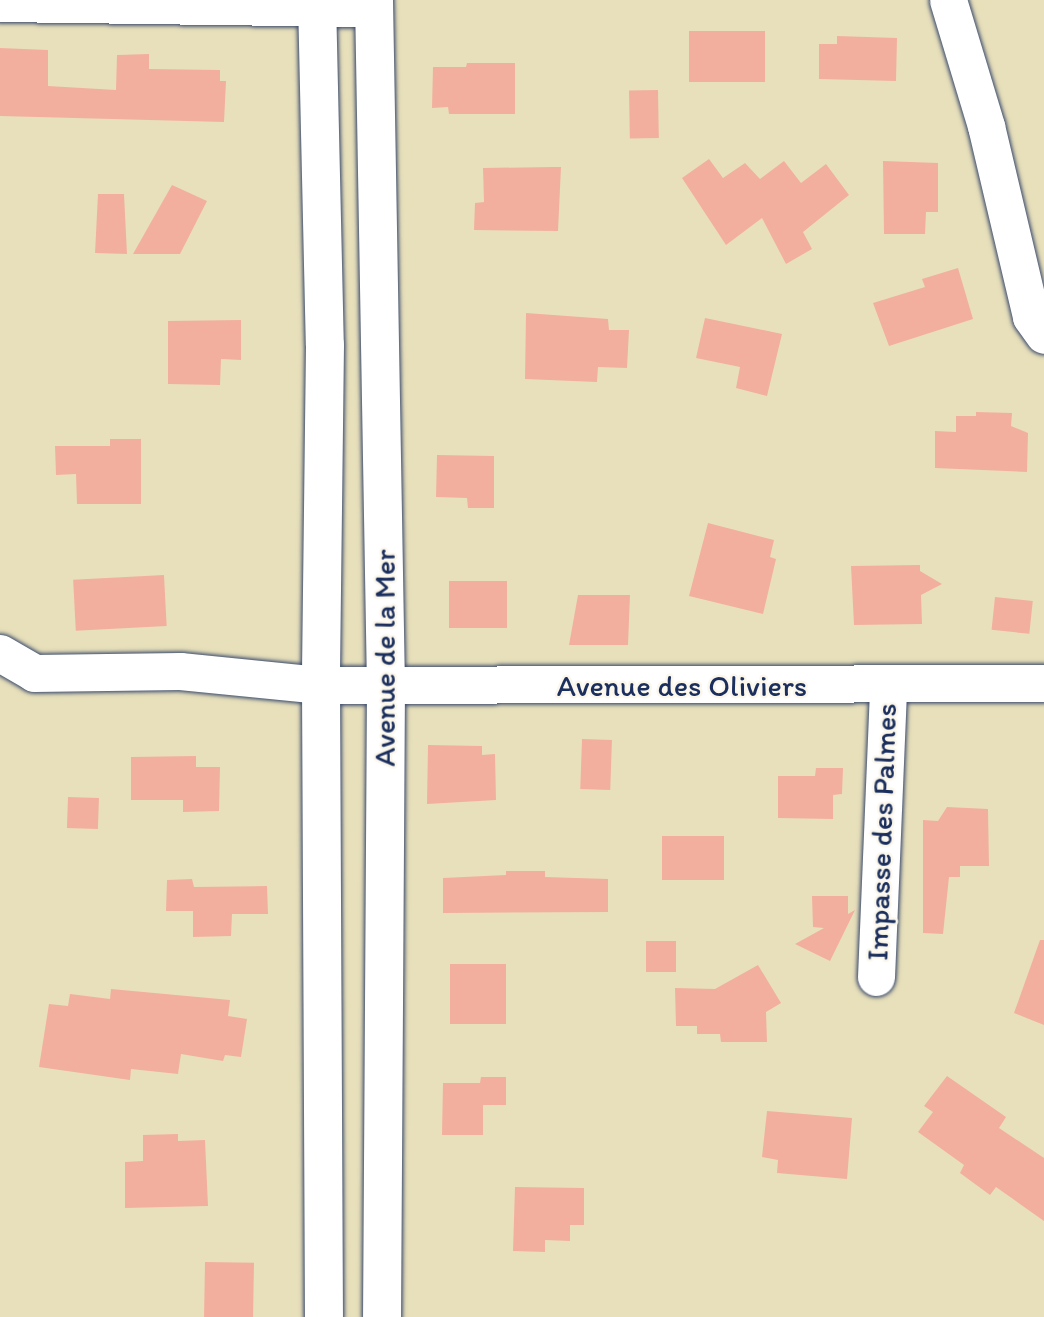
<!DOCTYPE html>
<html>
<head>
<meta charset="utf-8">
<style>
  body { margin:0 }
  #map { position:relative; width:1044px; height:1317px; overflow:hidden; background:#e8e0bb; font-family:Itim,sans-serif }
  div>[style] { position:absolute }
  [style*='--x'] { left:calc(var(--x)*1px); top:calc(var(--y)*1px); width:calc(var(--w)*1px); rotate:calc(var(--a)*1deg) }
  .building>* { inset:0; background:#f2af9e; transform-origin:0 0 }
  .roads { filter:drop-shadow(0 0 2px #3a4a6c) drop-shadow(0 0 2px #3a4a6c) }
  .street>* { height:37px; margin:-18.5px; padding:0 18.5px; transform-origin:18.5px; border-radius:18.5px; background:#fff }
  .secondary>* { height:38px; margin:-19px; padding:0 19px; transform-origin:19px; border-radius:19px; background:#fff }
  span { translate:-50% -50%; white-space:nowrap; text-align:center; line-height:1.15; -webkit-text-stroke:5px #fbf7ec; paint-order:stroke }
  .street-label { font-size:30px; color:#1b2f5e }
</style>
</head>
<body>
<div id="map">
  <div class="building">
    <i style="left:765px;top:31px;width:51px;height:76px;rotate:90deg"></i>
    <i style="clip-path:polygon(837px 36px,897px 38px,896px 81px,819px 79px,819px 44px,837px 44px)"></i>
    <i style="clip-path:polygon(0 48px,48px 50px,48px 86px,116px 90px,117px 55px,149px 54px,149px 69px,220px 70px,220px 81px,226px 81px,224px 122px,0 116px)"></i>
    <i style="clip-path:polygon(467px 63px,515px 63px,515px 114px,449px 114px,448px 107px,432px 108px,433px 67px,466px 67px)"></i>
    <i style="left:658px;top:90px;width:48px;height:29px;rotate:89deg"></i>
    <i style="clip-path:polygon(709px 159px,723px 178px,745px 163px,760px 179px,784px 161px,801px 183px,826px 164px,849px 195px,803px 232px,812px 249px,786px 264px,762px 218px,726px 245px,682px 178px)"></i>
    <i style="clip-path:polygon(883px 161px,938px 163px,938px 212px,926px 212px,925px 234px,884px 234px)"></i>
    <i style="clip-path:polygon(553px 167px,561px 167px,558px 231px,474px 230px,475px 203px,484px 202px,483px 168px)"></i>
    <i style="clip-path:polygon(172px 185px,207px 201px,180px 254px,133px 254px)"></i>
    <i style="clip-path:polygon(98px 194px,124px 194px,127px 254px,95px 253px)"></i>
    <i style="clip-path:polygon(958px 268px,973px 319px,889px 346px,873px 303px,925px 287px,922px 279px)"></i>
    <i style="clip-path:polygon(526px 313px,608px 319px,609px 330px,629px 330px,627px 368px,598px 367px,597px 382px,525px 379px)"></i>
    <i style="clip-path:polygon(705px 318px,782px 334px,767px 396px,736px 388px,740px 367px,696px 358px)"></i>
    <i style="clip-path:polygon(241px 320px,241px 360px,221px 359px,220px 385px,168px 384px,168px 321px)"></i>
    <i style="clip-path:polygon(976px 412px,1012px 413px,1011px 426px,1028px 433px,1027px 472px,935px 468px,935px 431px,956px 432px,956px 416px,976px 416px)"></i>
    <i style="clip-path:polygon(110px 439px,141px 439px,141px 504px,77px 504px,76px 474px,56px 475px,55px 446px,110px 446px)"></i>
    <i style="clip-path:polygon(437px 455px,494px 456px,494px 508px,468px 508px,467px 498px,436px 497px)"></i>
    <i style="clip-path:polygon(708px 523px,774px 540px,770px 557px,776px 559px,763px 614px,689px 596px)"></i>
    <i style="clip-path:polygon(920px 565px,920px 571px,942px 584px,921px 595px,922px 624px,854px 625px,851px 566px)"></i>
    <i style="left:164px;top:575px;width:51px;height:91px;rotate:87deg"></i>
    <i style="left:507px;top:581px;width:47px;height:58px;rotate:90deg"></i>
    <i style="clip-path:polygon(578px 595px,630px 595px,628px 645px,569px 645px)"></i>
    <i style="left:995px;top:597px;width:38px;height:33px;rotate:6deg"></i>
    <i style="left:582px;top:739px;width:30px;height:50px;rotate:2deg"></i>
    <i style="clip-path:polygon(428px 745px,482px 746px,482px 755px,495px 754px,496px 800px,427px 804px)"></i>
    <i style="clip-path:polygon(196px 756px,196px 767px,220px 767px,219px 811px,183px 812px,183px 800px,131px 800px,131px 757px)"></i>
    <i style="clip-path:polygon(816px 768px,843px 768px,842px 794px,833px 795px,833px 819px,778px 818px,778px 776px,815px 776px)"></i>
    <i style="left:68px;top:797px;width:31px;height:31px;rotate:2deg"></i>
    <i style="clip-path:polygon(947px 807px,988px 809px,989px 866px,960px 866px,960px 877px,949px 877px,943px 934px,923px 933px,923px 820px,938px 821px)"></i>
    <i style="left:662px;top:836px;width:62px;height:44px"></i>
    <i style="clip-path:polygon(506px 871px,545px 871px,545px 877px,608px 879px,608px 912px,443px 913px,443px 878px,506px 875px)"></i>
    <i style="clip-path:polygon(192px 879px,194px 887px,267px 886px,268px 914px,232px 914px,231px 936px,193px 937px,193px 911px,166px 911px,167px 880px)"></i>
    <i style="clip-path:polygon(812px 896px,848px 896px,848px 914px,855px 910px,830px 961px,795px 944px,824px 928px,813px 927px)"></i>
    <i style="clip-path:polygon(1040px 940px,1044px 940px,1044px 1025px,1014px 1013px)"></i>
    <i style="left:646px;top:941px;width:30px;height:31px"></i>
    <i style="left:450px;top:964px;width:56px;height:60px"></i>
    <i style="clip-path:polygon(758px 965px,781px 1003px,766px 1012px,767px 1042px,721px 1042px,720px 1034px,697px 1034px,697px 1026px,676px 1026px,675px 988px,715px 989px)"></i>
    <i style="clip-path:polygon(111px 989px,230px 1000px,228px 1016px,247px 1019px,241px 1057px,225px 1055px,223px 1061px,181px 1054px,178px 1074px,131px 1069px,130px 1080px,39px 1067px,49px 1004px,68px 1006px,70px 994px,110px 999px)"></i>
    <i style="clip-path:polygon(947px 1076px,1006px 1117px,999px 1128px,1044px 1158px,1044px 1221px,996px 1187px,990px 1195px,960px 1173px,964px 1165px,918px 1132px,933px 1112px,924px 1106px)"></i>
    <i style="clip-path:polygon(481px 1077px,506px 1077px,506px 1105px,483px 1105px,483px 1135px,442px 1135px,443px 1083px,480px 1083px)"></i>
    <i style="clip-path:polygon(767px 1111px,852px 1118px,847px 1179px,777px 1173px,778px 1160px,762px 1157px)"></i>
    <i style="clip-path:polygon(178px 1134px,178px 1141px,205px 1140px,208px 1206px,125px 1208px,125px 1162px,143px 1161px,143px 1135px)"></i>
    <i style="clip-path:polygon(515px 1187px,584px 1188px,584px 1225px,570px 1225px,570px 1241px,545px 1240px,545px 1252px,513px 1251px)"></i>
    <i style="left:205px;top:1262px;width:49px;height:55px;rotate:1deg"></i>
  </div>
  <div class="roads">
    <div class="street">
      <i style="--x:948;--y:0;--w:132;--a:73.2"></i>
      <i style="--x:986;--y:126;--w:196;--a:76.7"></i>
      <i style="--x:1031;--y:317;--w:22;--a:54"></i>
      <i style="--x:0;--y:3;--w:374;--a:0.8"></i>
      <i style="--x:0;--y:653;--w:39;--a:30"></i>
      <i style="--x:34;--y:673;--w:146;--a:-0.8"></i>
      <i style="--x:180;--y:671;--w:142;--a:5.7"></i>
      <i style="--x:321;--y:685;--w:723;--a:-0.16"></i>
      <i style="--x:876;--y:977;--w:290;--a:-87.6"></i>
    </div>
    <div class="secondary">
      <i style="--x:317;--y:0;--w:345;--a:88.7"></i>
      <i style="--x:325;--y:345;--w:340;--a:90.7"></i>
      <i style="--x:321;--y:685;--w:632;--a:89.73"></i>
      <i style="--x:374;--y:0;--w:686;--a:89"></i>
      <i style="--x:386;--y:686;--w:631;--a:90.36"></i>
    </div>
  </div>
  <div class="street-label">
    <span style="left:385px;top:658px;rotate:-90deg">Avenue de la Mer</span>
    <span style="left:682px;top:686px">Avenue des Oliviers</span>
    <span style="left:882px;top:832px;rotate:-88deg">Impasse des Palmes</span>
  </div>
</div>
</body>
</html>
